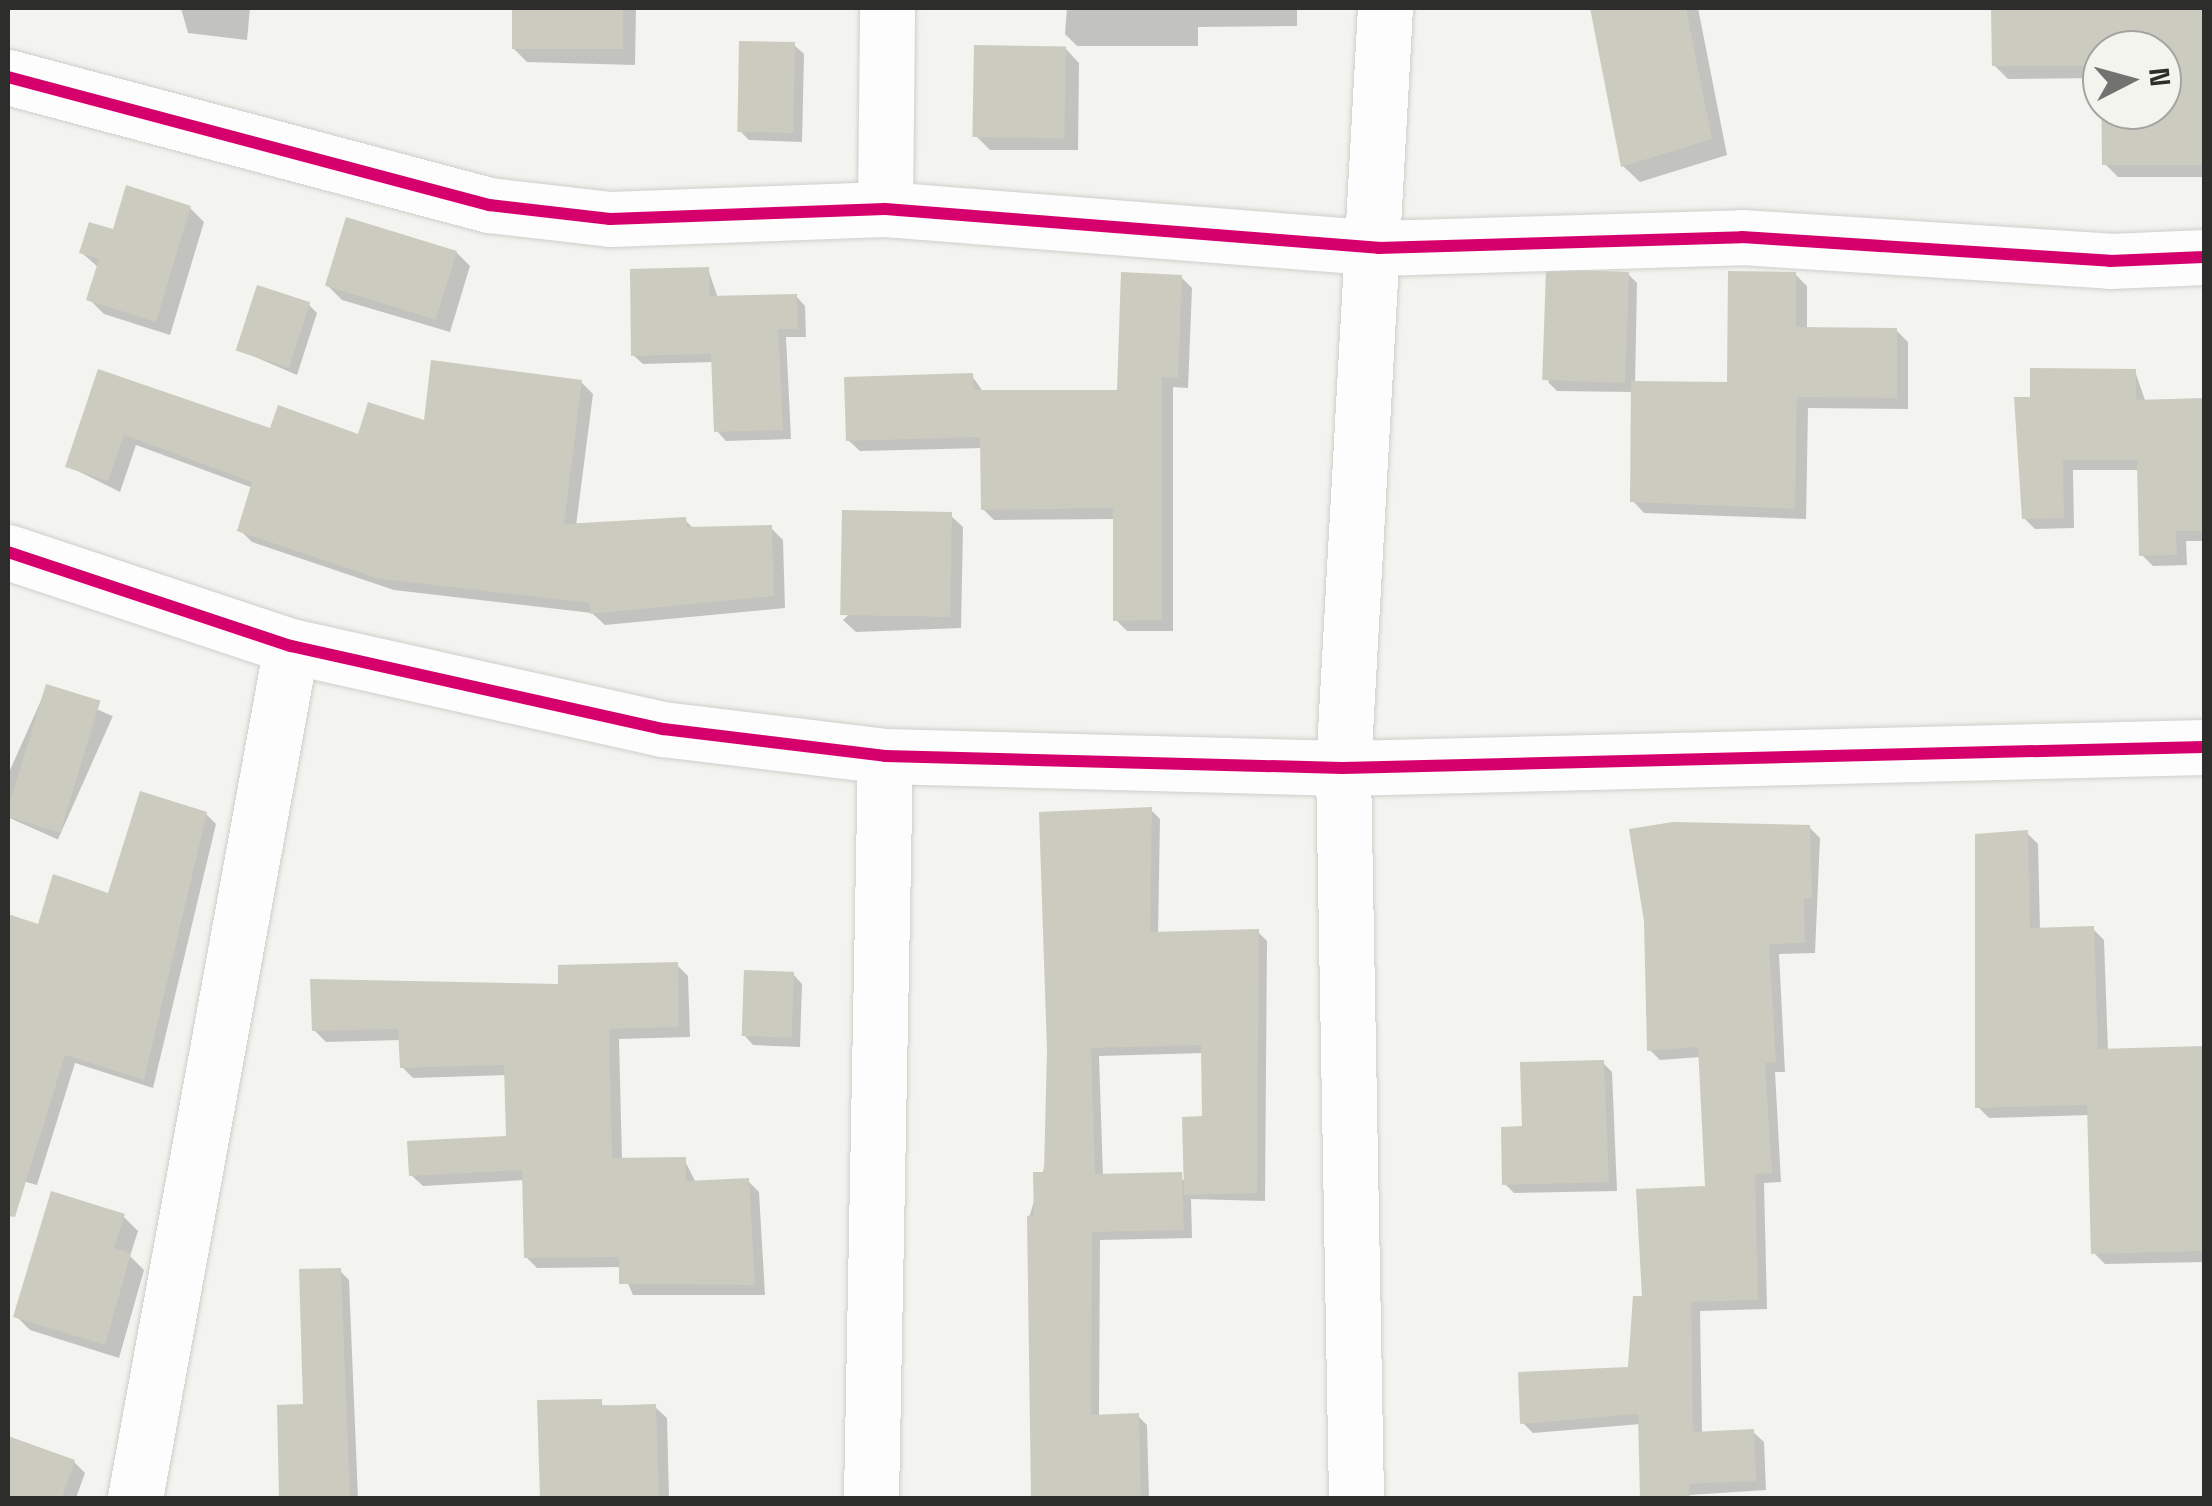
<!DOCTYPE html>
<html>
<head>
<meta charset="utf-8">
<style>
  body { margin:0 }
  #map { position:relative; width:2212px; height:1506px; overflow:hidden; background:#f3f3ef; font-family:"Space Grotesk",sans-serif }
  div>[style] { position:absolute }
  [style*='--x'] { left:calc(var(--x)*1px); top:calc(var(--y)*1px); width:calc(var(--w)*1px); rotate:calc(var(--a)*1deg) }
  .shadow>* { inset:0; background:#0003; transform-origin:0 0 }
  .building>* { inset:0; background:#cbcbc0; transform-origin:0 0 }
  .roads { filter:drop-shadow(0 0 2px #cececb) drop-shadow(0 0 2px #cececb) }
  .minor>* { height:55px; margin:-27.5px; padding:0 27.5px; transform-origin:27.5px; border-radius:27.5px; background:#fdfdfd }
  .cycleway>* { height:12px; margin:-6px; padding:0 6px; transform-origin:6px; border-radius:6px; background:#d6006c }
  span { translate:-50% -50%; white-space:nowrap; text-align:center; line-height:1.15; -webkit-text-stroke:8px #f4f4ee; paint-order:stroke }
  .frame { position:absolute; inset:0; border:10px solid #2d2d2b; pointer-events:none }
  .north { position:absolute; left:2082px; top:30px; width:100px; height:100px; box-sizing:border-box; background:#f4f4ee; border:2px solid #a4a4a0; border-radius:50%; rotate:84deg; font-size:28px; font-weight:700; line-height:40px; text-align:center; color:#2d2d2b }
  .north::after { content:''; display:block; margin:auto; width:35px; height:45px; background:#727270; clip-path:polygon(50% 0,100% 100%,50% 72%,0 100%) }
</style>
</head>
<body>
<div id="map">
  <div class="shadow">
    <i style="clip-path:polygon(181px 8px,250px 8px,247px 40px,188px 33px)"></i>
    <i style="clip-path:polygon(514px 8px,636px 8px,635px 65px,527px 62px,513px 48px)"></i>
    <i style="clip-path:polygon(1067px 8px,1297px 8px,1297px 26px,1198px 27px,1198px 46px,1077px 46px,1065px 34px)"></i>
    <i style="clip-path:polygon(1593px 8px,1698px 8px,1727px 155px,1640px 182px,1623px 166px)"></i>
    <i style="clip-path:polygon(1994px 8px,2204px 8px,2204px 177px,2118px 177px,2105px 164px,2104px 110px,2162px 110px,2162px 50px,2102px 50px,2102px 78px,2008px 79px,1994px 65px)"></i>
    <i style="clip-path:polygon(794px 45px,804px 54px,802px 142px,749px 140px,740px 131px)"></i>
    <i style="clip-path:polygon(1065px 48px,1079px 63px,1078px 150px,990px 150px,976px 136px)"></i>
    <i style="clip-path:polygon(190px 208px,204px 222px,170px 335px,104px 314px,89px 299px,99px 268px,82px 253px)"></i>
    <i style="clip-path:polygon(456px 252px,470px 266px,450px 332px,342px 300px,328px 286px)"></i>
    <i style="clip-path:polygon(708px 269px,718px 298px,796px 296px,805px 306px,806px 337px,786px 337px,791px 439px,726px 441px,717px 431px,714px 362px,643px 364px,633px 355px)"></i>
    <i style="clip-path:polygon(1628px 274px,1637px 283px,1635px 384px,1730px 384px,1795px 274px,1807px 286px,1807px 329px,1896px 330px,1908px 342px,1908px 409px,1808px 408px,1806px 519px,1644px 513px,1633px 501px,1633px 392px,1557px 391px,1548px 382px)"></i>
    <i style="clip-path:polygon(1181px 277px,1192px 288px,1188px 388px,1173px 387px,1173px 631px,1127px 631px,1116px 620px,1115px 519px,994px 520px,983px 509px,983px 448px,860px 451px,848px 440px,972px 376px,984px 393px,1119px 393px)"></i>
    <i style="clip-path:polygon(308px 304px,317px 313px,297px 375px,239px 350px)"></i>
    <i style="clip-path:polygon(2135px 371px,2146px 403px,2204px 403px,2204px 541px,2186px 541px,2187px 565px,2153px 566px,2142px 555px,2139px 470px,2073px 470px,2074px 528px,2035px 529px,2024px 518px,2032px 399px)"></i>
    <i style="clip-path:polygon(99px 372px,271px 432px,359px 437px,581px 382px,593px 394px,576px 526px,685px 520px,695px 530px,771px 528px,783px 540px,785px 608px,605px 625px,592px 613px,394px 590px,252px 542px,240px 530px,253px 488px,136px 445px,120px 492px,68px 466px)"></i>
    <i style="clip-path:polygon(950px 515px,963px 527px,961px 628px,856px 632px,843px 620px)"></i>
    <i style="left:47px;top:687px;width:72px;height:135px;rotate:24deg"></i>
    <i style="clip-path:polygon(evenodd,1151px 810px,1160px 819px,1158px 934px,1258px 932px,1267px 941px,1265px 1201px,1191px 1199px,1192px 1238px,1100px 1240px,1099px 1417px,1138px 1416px,1147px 1425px,1149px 1498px,1034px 1498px,1029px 1218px,1151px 810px,1203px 1053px,1205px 1119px,1186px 1180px,1103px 1177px,1099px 1056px,1203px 1053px)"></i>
    <i style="clip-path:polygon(206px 814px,216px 824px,153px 1088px,75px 1063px,37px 1185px,8px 1177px,8px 916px,39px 927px,110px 897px)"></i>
    <i style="clip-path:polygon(1809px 827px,1820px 838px,1815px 953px,1779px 954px,1785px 1072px,1775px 1072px,1781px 1182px,1764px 1183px,1767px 1309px,1700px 1311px,1702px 1434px,1753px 1432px,1764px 1442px,1766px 1490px,1643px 1498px,1641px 1424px,1533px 1433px,1523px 1423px,1630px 1369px,1645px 1299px,1708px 1188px,1701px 1057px,1660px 1060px,1650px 1050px)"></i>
    <i style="clip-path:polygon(2027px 833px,2038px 844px,2040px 930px,2093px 929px,2104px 940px,2108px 1051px,2204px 1049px,2204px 1262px,2105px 1264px,2094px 1253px,2090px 1115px,1989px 1118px,1978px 1107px)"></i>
    <i style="clip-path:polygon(677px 965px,688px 976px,690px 1037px,619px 1039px,622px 1160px,684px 1159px,696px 1183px,748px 1181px,759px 1192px,765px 1295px,633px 1295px,621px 1267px,537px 1268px,526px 1257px,525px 1180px,423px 1186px,411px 1175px,509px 1138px,507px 1075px,413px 1078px,402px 1067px,401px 1040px,326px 1042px,314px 1030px)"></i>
    <i style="clip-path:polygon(793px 974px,802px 984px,800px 1047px,753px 1045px,744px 1035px)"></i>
    <i style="clip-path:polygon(1603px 1063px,1612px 1072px,1617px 1191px,1514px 1193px,1505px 1184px,1524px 1129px)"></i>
    <i style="clip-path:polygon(124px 1217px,138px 1231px,130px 1256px,144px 1270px,119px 1358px,30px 1330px,16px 1316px)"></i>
    <i style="clip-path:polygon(340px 1271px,349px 1280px,358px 1498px,281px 1498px,280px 1407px,305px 1407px)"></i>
    <i style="clip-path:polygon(540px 1403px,655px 1407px,667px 1418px,669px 1498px,542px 1498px)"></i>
    <i style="clip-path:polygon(8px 1439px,74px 1462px,85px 1473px,76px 1498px,8px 1498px)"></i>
  </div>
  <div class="building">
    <i style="left:512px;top:8px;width:111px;height:41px"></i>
    <i style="clip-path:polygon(1590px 8px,1686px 8px,1712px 139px,1621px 167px)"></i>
    <i style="clip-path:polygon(evenodd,1991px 8px,2204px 8px,2204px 165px,2102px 165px,2101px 66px,1992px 66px,1991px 8px,2102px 50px,2162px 50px,2162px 110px,2102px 110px,2102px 50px)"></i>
    <i style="left:739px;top:41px;width:56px;height:91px;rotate:1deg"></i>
    <i style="left:974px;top:45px;width:92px;height:92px;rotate:1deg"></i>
    <i style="clip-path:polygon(126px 185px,191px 206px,156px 322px,86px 300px,99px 259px,79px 253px,89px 222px,113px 229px)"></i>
    <i style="left:346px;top:217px;width:116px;height:72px;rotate:17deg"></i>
    <i style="clip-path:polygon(709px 267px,710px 296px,797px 294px,798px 329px,778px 329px,783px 430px,714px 432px,711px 354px,631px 356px,630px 269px)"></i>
    <i style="clip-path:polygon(1728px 271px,1796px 272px,1796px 327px,1897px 328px,1897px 398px,1797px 397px,1795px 509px,1630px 502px,1631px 381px,1727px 382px)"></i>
    <i style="clip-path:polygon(1121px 272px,1182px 275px,1178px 378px,1162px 377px,1162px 620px,1113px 621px,1113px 508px,981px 510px,980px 437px,846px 441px,844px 377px,973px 373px,974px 390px,1117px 390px)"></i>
    <i style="left:1629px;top:272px;width:111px;height:83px;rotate:92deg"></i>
    <i style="left:257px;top:285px;width:56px;height:69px;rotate:18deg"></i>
    <i style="clip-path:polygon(431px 360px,582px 380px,564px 524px,686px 517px,687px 527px,772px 525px,774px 596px,590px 614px,590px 603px,380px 579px,237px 531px,252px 482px,124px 435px,108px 481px,65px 467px,98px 369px,270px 428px,278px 405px,358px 434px,368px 402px,424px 420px)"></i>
    <i style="clip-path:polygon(2030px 368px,2136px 369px,2136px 400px,2204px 398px,2204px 531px,2176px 531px,2177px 555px,2139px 556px,2137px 460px,2063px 460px,2064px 518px,2022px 519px,2014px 397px,2030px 397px)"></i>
    <i style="left:952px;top:512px;width:105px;height:110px;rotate:91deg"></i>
    <i style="left:46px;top:684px;width:57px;height:138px;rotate:17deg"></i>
    <i style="clip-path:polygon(140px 791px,207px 812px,144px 1080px,65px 1055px,15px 1217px,8px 1216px,8px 914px,38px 924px,53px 874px,108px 893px)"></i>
    <i style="clip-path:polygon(1152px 807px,1150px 932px,1259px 929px,1257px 1193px,1184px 1195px,1182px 1117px,1202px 1116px,1201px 1045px,1091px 1048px,1095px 1174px,1182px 1172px,1184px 1230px,1092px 1232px,1091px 1415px,1139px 1413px,1141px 1498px,1031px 1498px,1027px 1216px,1034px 1215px,1033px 1172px,1044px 1172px,1047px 1051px,1039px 812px)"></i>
    <i style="clip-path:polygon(1673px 822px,1810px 825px,1812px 898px,1804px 899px,1805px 943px,1769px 944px,1776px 1062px,1765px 1063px,1772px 1173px,1755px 1174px,1758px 1300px,1691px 1302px,1693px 1432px,1754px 1429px,1756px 1481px,1689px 1484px,1690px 1498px,1640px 1498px,1638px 1414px,1520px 1424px,1518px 1372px,1628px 1367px,1633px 1296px,1642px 1296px,1636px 1189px,1705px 1186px,1698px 1047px,1647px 1051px,1644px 921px,1629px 829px)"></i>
    <i style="clip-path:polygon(2028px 830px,2030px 928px,2094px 926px,2098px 1049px,2204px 1046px,2204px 1251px,2091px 1254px,2087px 1105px,1975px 1108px,1975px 834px)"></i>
    <i style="clip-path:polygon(678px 962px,679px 1027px,609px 1029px,612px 1158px,686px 1157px,686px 1181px,749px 1178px,755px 1285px,619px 1284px,619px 1257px,524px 1258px,522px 1170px,409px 1176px,407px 1141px,506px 1136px,504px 1065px,400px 1068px,398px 1029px,312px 1031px,310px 979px,558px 984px,558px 965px)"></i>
    <i style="left:744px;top:970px;width:50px;height:66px;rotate:2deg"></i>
    <i style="clip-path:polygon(1604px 1060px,1609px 1182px,1502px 1185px,1501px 1127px,1522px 1126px,1520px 1062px)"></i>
    <i style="clip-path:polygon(51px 1191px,125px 1214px,114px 1248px,131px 1253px,105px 1345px,13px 1317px)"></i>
    <i style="clip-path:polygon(341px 1268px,350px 1498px,279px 1498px,277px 1405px,303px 1404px,299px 1269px)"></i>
    <i style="clip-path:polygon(602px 1399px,602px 1406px,656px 1404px,659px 1498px,540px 1498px,537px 1400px)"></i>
    <i style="clip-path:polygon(8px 1436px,75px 1460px,62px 1498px,8px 1498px)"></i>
  </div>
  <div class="roads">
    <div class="minor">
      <i style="--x:8;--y:77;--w:498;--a:14.9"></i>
      <i style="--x:489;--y:205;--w:122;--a:6.6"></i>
      <i style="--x:610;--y:219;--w:275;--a:-2.1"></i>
      <i style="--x:885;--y:209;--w:495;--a:4.5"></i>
      <i style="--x:1378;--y:248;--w:364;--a:-1.7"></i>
      <i style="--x:1742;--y:237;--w:369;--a:3.7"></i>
      <i style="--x:2110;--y:261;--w:94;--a:-2.4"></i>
      <i style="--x:885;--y:209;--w:201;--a:-89.4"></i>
      <i style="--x:8;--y:552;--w:298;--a:18.4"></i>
      <i style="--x:291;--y:646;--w:381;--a:12.6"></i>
      <i style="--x:663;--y:729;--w:224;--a:6.9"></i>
      <i style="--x:885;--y:756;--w:458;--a:1.5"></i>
      <i style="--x:1343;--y:768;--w:861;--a:-1.4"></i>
      <i style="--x:135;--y:1498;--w:866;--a:-79.62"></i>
      <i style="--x:871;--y:1498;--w:742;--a:-88.92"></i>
      <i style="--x:1356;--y:1498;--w:730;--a:-91.02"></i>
      <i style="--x:1343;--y:768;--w:761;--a:-86.84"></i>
    </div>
  </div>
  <div class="cycleway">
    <i style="--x:8;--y:77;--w:498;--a:14.9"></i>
    <i style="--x:489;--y:205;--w:122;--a:6.6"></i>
    <i style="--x:610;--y:219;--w:275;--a:-2.1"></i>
    <i style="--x:885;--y:209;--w:495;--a:4.5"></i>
    <i style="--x:1378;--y:248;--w:364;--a:-1.7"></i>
    <i style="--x:1742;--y:237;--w:369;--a:3.7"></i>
    <i style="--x:2110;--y:261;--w:94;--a:-2.4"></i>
    <i style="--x:8;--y:552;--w:298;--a:18.4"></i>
    <i style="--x:291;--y:646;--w:381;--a:12.6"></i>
    <i style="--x:663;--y:729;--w:224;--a:6.9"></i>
    <i style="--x:885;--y:756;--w:458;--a:1.5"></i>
    <i style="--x:1343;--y:768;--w:861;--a:-1.4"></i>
  </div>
  <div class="frame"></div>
  <div class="north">N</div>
</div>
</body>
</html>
